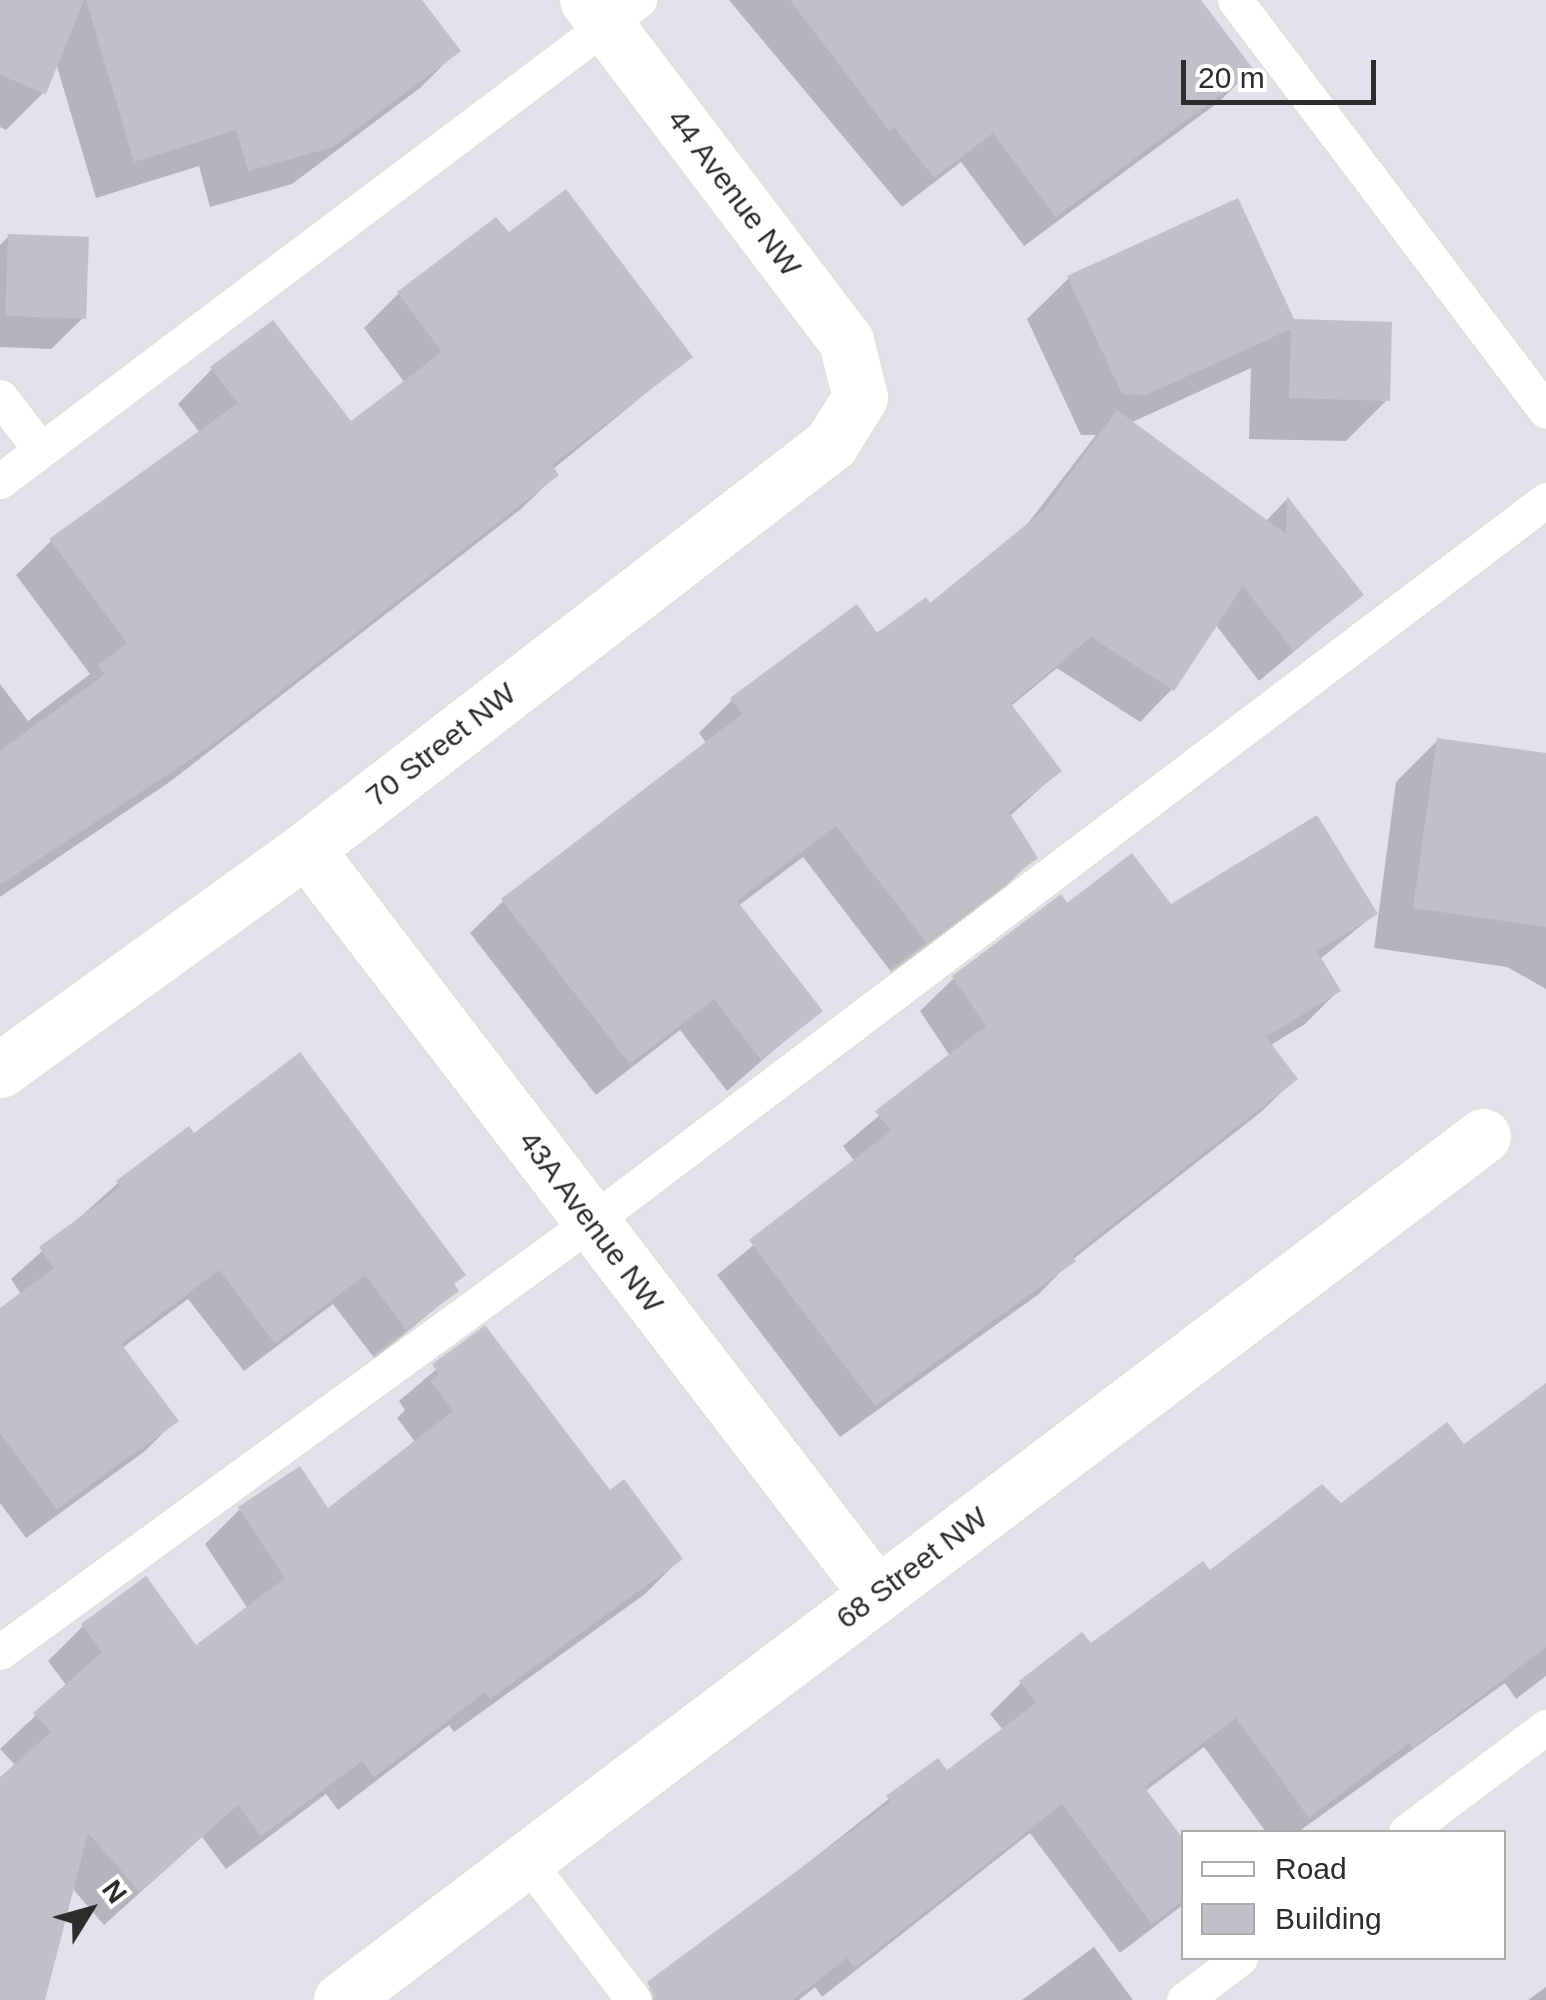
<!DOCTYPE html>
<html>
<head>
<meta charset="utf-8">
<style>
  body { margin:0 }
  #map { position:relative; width:1546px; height:2000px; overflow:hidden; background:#e3e1ec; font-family:Helvetica,sans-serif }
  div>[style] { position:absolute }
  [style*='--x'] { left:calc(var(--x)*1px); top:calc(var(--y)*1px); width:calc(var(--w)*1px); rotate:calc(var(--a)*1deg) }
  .shadow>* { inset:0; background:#0003 }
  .building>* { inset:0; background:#c2bfc8; transform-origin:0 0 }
  .roads { filter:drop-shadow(0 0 2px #dde3d6) drop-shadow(0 0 2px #dde3d6) }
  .service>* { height:35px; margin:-17.5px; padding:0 17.5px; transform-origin:17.5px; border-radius:17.5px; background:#fff }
  .minor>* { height:55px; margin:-27.5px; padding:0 27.5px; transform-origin:27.5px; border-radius:27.5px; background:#fff }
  span { translate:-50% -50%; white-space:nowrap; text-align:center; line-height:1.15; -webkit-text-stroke:10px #fff; paint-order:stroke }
  .street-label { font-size:30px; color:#2c2c2c }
  .legend { position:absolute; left:1181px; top:1830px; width:325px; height:130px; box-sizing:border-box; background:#fff; border:2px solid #ababab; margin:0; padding:12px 18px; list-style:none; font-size:30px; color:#2c2c2c }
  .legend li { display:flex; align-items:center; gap:20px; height:50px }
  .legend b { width:50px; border:2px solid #ababab }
  .north { position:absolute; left:40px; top:1860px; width:100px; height:100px; -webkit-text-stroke:8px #fff; paint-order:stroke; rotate:53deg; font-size:28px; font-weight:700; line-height:40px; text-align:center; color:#2c2c2c }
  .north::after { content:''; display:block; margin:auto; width:35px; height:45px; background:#2c2c2c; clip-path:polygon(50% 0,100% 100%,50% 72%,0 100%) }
  .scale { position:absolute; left:1181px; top:60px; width:195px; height:45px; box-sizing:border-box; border:5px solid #2c2c2c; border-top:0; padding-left:12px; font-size:30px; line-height:35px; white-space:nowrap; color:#2c2c2c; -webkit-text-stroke:8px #fff; paint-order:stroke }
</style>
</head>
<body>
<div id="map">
  <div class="shadow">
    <i style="clip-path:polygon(0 0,419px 0,458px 50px,420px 88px,292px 184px,210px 207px,199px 166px,96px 198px,56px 63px,44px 92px,6px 130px,0 127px)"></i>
    <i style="clip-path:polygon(729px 0,1198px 0,1251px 70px,1220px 101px,1024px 246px,961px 162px,902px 207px)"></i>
    <i style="clip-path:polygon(9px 236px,83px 318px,51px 349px,0 347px,0 245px)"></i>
    <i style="clip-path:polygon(509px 236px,690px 357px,552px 470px,556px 475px,521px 509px,171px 781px,0 897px,0 684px,28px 721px,90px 674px,16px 575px,51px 541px,200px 433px,178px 404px,212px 369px,351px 425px,405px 383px,364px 328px,398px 294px)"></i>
    <i style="clip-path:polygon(1069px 278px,1292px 321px,1387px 400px,1346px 441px,1249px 439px,1251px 368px,1130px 423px,1265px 522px,1286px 500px,1361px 595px,1259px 681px,1215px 624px,1172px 689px,1140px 722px,1057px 668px,1010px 707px,1059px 771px,1009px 817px,1035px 857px,1002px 890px,892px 973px,803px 857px,738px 906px,819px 1011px,727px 1091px,680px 1030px,596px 1095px,470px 933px,503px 901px,707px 744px,699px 733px,732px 700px,930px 607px,1022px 531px,1096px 435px,1081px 435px,1027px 319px)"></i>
    <i style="clip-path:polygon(1437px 741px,1546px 756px,1546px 989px,1507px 967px,1374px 948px,1396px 782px)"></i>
    <i style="clip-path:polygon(1066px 906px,1375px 914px,1319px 960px,1338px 991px,1305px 1024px,1269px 1046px,1295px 1079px,1261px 1112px,1072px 1260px,1039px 1294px,840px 1437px,717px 1275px,855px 1162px,843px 1146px,950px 1056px,920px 1011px,954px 978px)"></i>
    <i style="clip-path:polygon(118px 1183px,456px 1291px,375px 1359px,333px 1304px,244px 1371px,188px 1299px,121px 1349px,175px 1421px,145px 1451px,26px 1538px,0 1503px,0 1310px,21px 1294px,11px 1279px)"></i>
    <i style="clip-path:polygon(484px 1329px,610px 1493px,680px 1559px,645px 1594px,454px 1732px,449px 1725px,338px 1810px,326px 1794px,226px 1869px,202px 1837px,104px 1925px,72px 1888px,43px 2000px,0 2000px,0 1780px,16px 1766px,0 1749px,67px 1686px,48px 1661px,83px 1626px,195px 1648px,248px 1609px,205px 1544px,240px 1509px,327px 1512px,416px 1443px,397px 1418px,405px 1410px,399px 1401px)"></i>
    <i style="clip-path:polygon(1546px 1386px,1546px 1676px,1516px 1699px,1505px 1683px,1298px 1832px,1266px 1832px,1204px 1747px,1144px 1792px,1184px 1844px,1184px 1904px,1120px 1953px,1030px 1833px,822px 1997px,815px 1987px,799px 2000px,634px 2000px,937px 1761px,947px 1774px,1004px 1731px,990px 1714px,1021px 1683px,1210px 1574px,1463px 1447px)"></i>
    <i style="clip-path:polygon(1094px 1947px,1133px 2000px,1022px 2000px)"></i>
    <i style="clip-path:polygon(1546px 1987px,1546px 2000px,1528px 2000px)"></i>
  </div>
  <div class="building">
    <i style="clip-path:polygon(0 0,84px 0,46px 94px,0 75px)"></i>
    <i style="clip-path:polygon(86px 0,422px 0,461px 51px,333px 147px,248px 171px,236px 130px,134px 162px)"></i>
    <i style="clip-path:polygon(790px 0,1201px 0,1254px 70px,1056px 217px,993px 133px,934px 178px,894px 127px,889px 131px)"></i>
    <i style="clip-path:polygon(566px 189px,693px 357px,552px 465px,559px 475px,209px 747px,0 885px,0 751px,105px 674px,98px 665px,127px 643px,49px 539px,238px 403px,210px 367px,273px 320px,351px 421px,442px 352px,397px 292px,496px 217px,509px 232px)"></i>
    <i style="clip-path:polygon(1238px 198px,1294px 319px,1392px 322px,1390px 401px,1289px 398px,1291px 329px,1146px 395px,1122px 394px,1067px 276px)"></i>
    <i style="left:8px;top:234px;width:81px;height:82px;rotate:2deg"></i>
    <i style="clip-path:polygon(1117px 410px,1286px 534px,1287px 496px,1364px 595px,1293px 651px,1243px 586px,1174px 691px,1091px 637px,1011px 704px,1062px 771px,1009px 812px,1038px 858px,926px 942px,836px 826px,737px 901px,823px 1011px,761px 1060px,714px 999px,630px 1064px,501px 899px,742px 714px,730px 698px,857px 604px,877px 633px,926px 597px,930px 603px,1043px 511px)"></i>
    <i style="clip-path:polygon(1437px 738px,1546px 753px,1546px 927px,1413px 908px)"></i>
    <i style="clip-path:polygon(1317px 815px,1378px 914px,1317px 951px,1341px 991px,1266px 1037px,1298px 1079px,1072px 1256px,1076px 1261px,875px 1406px,749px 1240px,891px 1131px,875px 1111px,986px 1026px,952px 976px,1061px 894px,1067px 903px,1132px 853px,1171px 904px)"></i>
    <i style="clip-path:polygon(300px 1052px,466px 1275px,454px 1284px,459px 1291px,406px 1330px,365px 1275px,275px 1343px,219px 1270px,121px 1344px,179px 1421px,57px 1509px,0 1433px,0 1308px,54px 1268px,39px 1247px,121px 1187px,116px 1181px,189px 1126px,194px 1133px)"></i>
    <i style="clip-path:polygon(485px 1325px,610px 1490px,624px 1479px,683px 1559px,490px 1699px,485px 1692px,374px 1777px,362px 1761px,261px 1836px,238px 1805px,140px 1892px,88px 1833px,45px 2000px,0 2000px,0 1777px,51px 1732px,33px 1713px,102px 1652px,81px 1624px,146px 1576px,196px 1645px,285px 1578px,238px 1507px,300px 1466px,328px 1508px,453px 1411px,430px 1381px,439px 1374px,432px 1364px)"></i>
    <i style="clip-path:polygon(1546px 1383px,1546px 1647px,1413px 1748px,1409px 1743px,1309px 1818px,1236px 1718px,1144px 1787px,1184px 1840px,1184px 1900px,1152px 1924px,1062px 1804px,854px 1968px,847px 1958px,793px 2000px,655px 2000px,647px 1982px,890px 1802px,886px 1796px,938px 1758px,947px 1770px,1036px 1703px,1019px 1681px,1082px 1632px,1091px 1643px,1203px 1561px,1210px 1570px,1322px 1484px,1341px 1503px,1447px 1422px,1464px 1444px)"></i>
  </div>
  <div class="roads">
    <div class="service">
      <i style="--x:1235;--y:0;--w:515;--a:52.89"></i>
      <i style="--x:0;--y:397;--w:66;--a:52.4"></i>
      <i style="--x:0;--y:481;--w:800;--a:-36.97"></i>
      <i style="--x:0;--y:1652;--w:731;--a:-36.04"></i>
      <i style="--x:591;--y:1222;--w:1197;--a:-37.09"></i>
      <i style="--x:1406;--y:1832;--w:175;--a:-36.9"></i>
      <i style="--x:526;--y:1860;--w:177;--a:52.4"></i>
      <i style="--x:1184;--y:2000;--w:70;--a:-36.9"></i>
    </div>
    <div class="minor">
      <i style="--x:306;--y:849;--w:939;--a:52.53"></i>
      <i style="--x:0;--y:1070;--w:377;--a:-35.8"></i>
      <i style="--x:306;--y:849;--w:663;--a:-37.65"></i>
      <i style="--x:831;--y:444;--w:55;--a:-58.3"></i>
      <i style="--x:860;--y:397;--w:58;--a:-104"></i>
      <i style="--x:846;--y:341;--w:428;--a:-127.2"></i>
      <i style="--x:341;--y:2000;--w:1432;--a:-37.11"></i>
    </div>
  </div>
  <div class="street-label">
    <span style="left:734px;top:193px;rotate:53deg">44 Avenue NW</span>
    <span style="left:441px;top:745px;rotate:-38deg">70 Street NW</span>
    <span style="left:591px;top:1222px;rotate:53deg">43A Avenue NW</span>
    <span style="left:912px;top:1568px;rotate:-37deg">68 Street NW</span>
  </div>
  <ul class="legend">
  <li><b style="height:12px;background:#fff"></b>Road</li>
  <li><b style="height:28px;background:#c2bfc8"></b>Building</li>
  </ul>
  <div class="north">N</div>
  <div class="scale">20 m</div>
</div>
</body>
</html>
